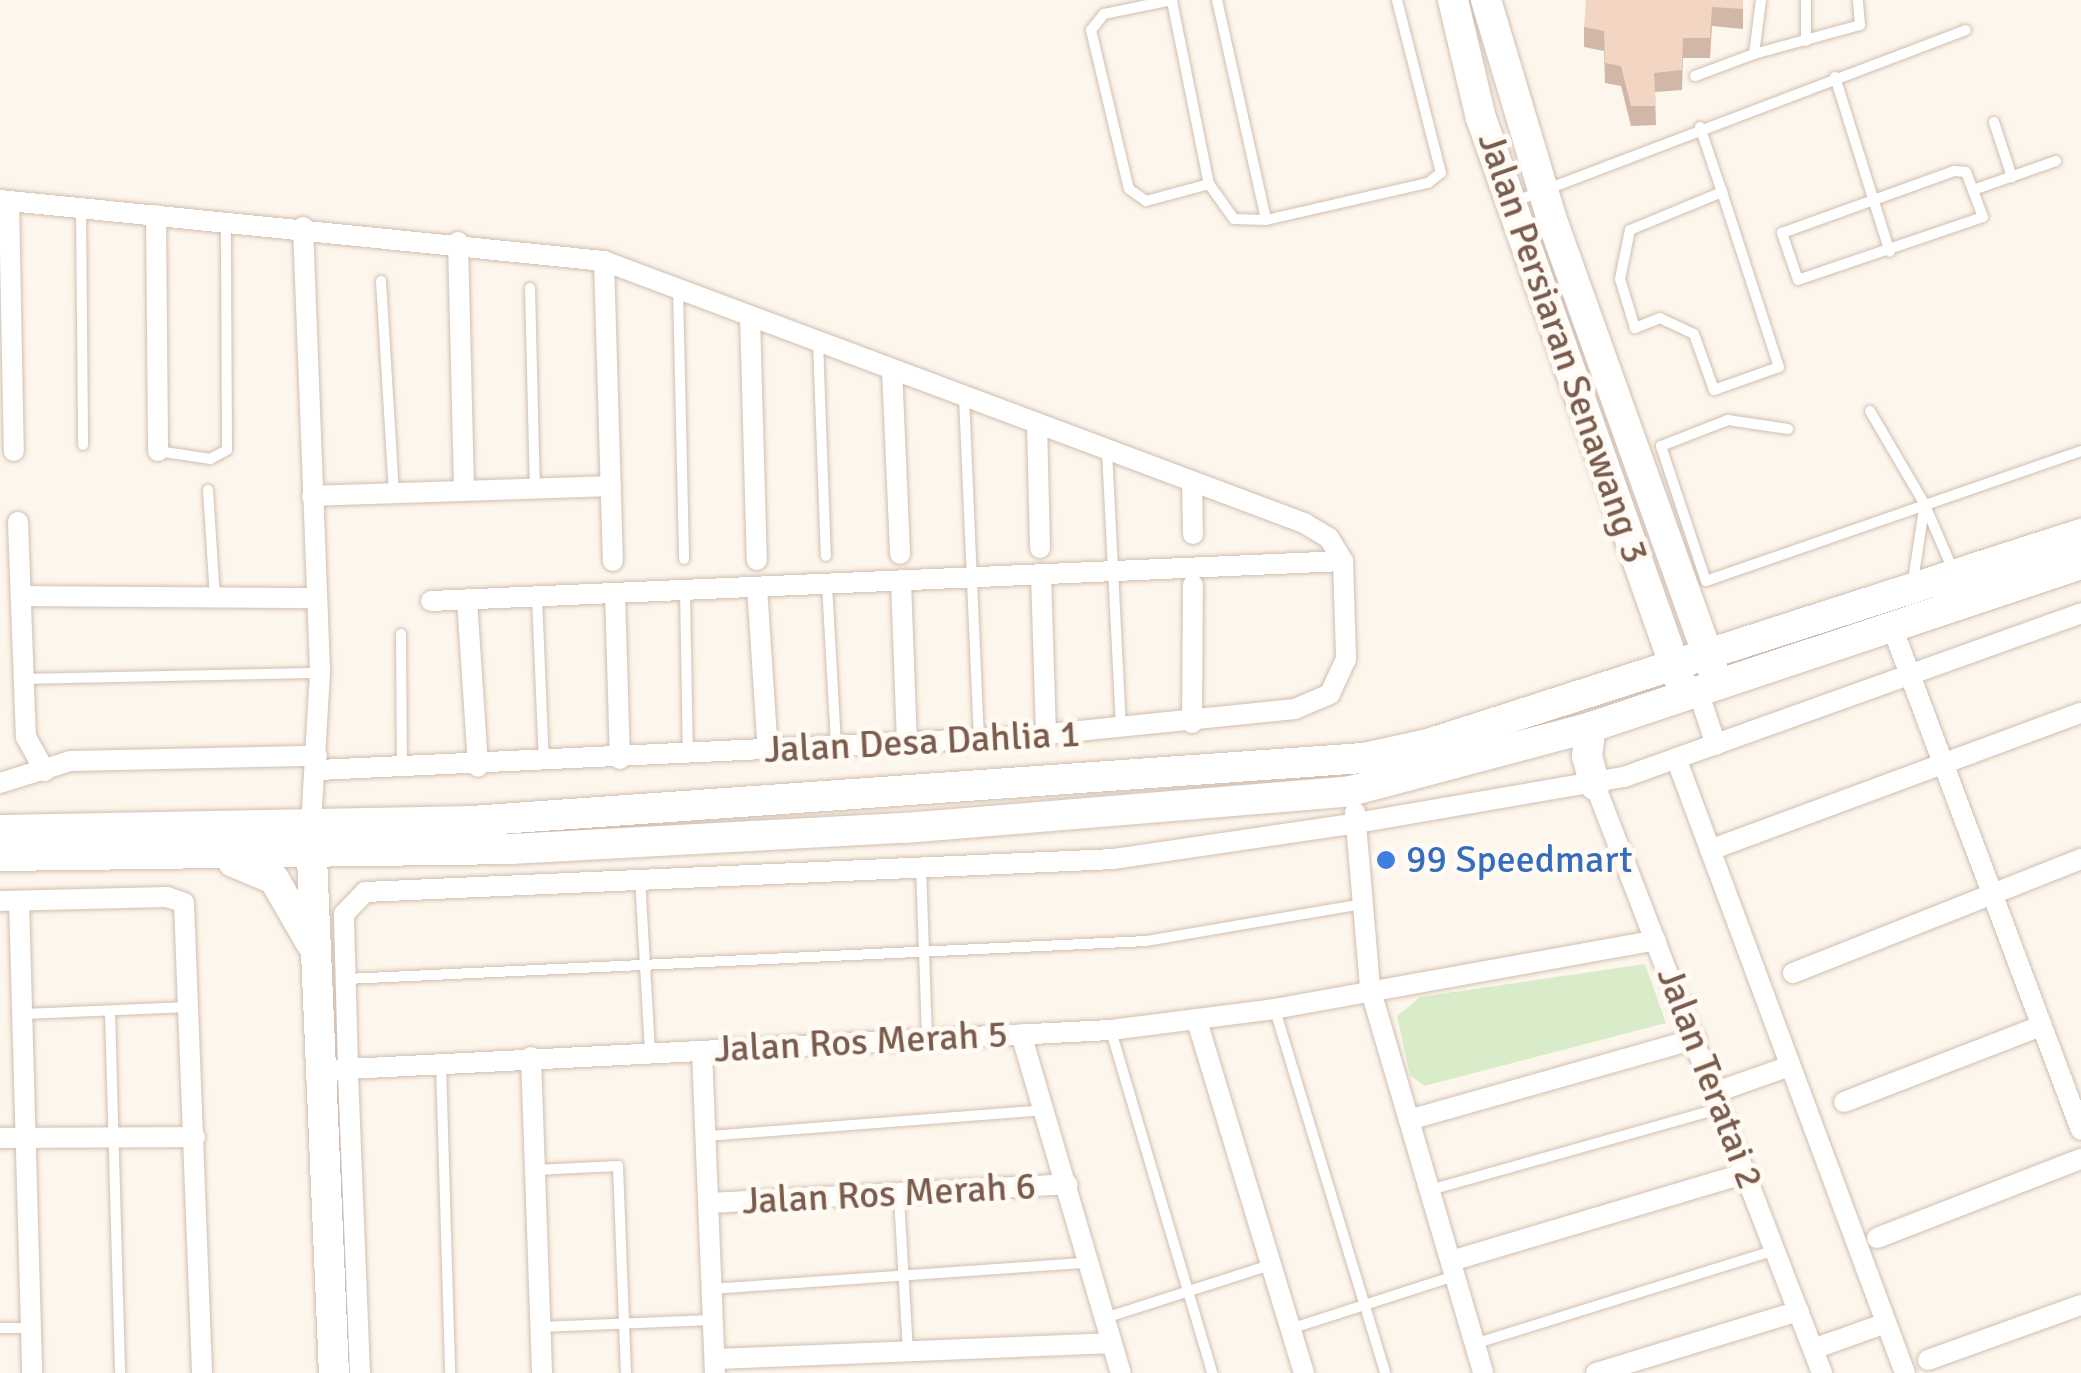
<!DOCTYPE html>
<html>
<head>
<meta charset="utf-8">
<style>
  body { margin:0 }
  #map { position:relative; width:2081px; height:1373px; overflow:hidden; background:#fdf6ec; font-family:Signika,sans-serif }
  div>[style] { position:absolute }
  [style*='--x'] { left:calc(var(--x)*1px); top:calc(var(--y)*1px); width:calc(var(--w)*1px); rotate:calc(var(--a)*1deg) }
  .green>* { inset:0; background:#d8ecc9 }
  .roads { filter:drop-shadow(0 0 2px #d1beb0) drop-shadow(0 0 2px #d1beb0) }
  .lane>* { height:10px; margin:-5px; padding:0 5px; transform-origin:5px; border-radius:5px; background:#fff }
  .street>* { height:20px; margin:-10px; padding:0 10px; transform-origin:10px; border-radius:10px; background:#fff }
  .secondary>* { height:30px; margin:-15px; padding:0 15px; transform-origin:15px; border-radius:15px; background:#fff }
  .wall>* { inset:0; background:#d1b7a8 }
  .building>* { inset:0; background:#f3d5c3 }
  .dots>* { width:28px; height:28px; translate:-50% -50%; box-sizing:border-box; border:5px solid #fffaf3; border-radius:50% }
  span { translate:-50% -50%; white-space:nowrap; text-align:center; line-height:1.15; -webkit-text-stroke:10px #fffaf3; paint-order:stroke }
  .street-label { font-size:38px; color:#7a5c4d }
  .shop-label { font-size:38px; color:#366cbe }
  .left { translate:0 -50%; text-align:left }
</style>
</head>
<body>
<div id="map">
  <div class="green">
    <i style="clip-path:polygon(1645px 964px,1666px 1023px,1424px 1086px,1410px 1075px,1397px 1016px,1420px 997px)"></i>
  </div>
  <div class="roads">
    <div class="lane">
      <i style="--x:1172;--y:0;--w:69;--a:168.4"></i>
      <i style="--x:1104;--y:14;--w:21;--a:129"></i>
      <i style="--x:1091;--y:30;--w:163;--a:76.6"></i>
      <i style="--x:1129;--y:189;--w:21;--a:35"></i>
      <i style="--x:1146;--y:201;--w:65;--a:-15.1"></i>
      <i style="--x:1217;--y:0;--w:225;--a:77.4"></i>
      <i style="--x:1806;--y:0;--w:41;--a:90"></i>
      <i style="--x:1172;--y:1;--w:187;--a:78.6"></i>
      <i style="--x:1209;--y:184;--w:43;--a:54.5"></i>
      <i style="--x:1234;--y:219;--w:32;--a:2"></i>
      <i style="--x:1266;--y:220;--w:166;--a:-12.9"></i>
      <i style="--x:1428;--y:183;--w:16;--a:-38"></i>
      <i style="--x:1441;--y:173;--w:179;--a:-104.3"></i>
      <i style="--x:1754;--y:54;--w:110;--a:-15.3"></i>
      <i style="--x:1860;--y:25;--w:25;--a:-95"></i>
      <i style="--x:1695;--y:76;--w:63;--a:-20.4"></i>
      <i style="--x:1754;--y:54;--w:54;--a:-82.6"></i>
      <i style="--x:1835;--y:77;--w:183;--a:72.6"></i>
      <i style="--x:1994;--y:122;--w:58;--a:71.9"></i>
      <i style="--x:1700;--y:127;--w:69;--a:71.3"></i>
      <i style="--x:1722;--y:192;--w:184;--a:72"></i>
      <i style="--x:1779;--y:367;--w:69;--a:160.5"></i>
      <i style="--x:1714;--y:390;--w:59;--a:-109.7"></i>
      <i style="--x:1694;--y:334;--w:38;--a:-155"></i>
      <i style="--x:1660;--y:318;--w:27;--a:158"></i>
      <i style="--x:1635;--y:328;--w:51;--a:-107"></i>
      <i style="--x:1620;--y:279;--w:50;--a:-78.5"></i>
      <i style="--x:1630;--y:230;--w:100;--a:-22.4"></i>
      <i style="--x:1954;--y:171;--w:12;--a:5"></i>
      <i style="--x:1966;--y:172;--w:48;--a:69.3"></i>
      <i style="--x:1983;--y:217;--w:195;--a:161.2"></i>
      <i style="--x:1798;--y:280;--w:50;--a:-108.8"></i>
      <i style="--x:1782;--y:233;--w:183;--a:-19.8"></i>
      <i style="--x:1973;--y:190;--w:88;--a:-19.3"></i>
      <i style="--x:1516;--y:201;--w:481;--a:-20.8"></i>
      <i style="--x:81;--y:207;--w:238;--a:89.5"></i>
      <i style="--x:381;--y:281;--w:212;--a:86.5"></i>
      <i style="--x:530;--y:288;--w:201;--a:88.6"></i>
      <i style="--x:678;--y:290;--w:269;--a:88.7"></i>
      <i style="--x:818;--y:342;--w:214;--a:87.9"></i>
      <i style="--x:964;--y:397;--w:342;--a:87.5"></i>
      <i style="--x:1870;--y:411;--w:107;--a:59.6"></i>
      <i style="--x:1924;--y:503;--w:73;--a:66.6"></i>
      <i style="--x:1788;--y:429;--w:61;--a:-171.5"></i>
      <i style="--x:1728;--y:420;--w:72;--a:158.8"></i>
      <i style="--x:1661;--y:446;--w:142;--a:71.6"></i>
      <i style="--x:1706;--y:581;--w:397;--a:-19.1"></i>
      <i style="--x:158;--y:451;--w:53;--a:8.7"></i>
      <i style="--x:210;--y:459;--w:19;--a:-28"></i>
      <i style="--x:227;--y:450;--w:228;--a:-90.3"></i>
      <i style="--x:1107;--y:451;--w:278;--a:87.1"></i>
      <i style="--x:208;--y:490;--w:107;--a:86.3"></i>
      <i style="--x:1913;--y:581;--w:73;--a:-81.3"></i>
      <i style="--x:827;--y:584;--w:162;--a:86.8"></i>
      <i style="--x:685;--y:590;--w:164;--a:89"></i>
      <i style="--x:537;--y:597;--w:165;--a:87.6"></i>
      <i style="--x:401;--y:634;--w:135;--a:89.6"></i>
      <i style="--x:25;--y:679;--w:295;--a:-1.2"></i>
      <i style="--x:921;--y:866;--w:171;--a:88"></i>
      <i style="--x:640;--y:878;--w:175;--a:86.7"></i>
      <i style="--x:347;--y:979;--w:800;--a:-2.72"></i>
      <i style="--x:1146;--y:941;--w:220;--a:-9.7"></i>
      <i style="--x:1275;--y:1010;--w:379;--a:73.1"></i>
      <i style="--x:110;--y:1011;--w:362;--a:88.4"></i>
      <i style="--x:23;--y:1014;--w:167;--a:-2.4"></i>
      <i style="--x:1111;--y:1031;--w:357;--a:73.5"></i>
      <i style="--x:441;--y:1064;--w:309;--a:88.3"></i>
      <i style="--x:708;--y:1136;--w:338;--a:-4.4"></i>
      <i style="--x:535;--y:1170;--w:83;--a:-2.8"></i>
      <i style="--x:618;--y:1166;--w:207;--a:87.8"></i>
      <i style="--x:1430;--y:1190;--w:302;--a:-15.7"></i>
      <i style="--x:899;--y:1197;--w:154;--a:86.7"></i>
      <i style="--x:712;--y:1289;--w:377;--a:-4"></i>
      <i style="--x:1105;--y:1318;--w:173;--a:-17.8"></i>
      <i style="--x:540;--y:1327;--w:172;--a:-2.3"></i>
      <i style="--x:0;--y:1328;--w:31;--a:0"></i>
      <i style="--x:1290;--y:1329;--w:172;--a:-17.9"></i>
      <i style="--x:1474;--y:1344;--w:315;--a:-17.3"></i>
    </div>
    <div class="street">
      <i style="--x:0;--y:200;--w:607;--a:5.77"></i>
      <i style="--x:604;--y:261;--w:747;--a:20.52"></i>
      <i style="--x:1304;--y:523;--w:29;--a:31"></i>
      <i style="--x:1329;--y:538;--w:27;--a:59"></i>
      <i style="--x:1343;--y:561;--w:98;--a:88.2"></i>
      <i style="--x:1346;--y:659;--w:38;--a:115"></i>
      <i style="--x:1330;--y:694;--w:38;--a:157"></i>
      <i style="--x:1295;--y:709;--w:278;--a:174.2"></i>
      <i style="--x:1018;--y:737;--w:701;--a:177.3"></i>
      <i style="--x:9;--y:201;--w:250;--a:88.9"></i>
      <i style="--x:156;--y:215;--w:236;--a:89.5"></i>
      <i style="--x:303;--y:227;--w:446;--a:87.8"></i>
      <i style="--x:320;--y:673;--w:153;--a:93.4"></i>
      <i style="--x:458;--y:242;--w:249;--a:88.6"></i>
      <i style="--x:604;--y:261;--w:300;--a:88.3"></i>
      <i style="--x:750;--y:316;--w:244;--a:88.4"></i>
      <i style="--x:892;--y:369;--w:185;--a:87.5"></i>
      <i style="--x:1037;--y:423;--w:125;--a:88.6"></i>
      <i style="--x:1192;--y:481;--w:53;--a:88.9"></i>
      <i style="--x:312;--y:496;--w:299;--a:-1.9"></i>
      <i style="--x:18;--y:522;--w:215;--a:87.9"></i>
      <i style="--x:26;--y:737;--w:39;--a:61"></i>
      <i style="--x:1041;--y:575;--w:160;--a:88.2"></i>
      <i style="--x:901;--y:581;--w:162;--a:87.9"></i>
      <i style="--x:757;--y:587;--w:164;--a:86.2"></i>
      <i style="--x:615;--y:593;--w:166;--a:88.3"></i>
      <i style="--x:21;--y:596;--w:296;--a:0.4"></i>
      <i style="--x:467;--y:600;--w:167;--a:86.2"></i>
      <i style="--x:431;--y:601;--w:913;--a:-2.51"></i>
      <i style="--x:1892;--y:627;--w:537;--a:69.41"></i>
      <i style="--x:1697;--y:688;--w:60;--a:71.6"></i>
      <i style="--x:1192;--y:723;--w:138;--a:-89.6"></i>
      <i style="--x:1676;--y:758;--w:656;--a:69.58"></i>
      <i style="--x:0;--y:783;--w:73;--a:-17.4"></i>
      <i style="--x:70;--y:761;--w:247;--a:-1.2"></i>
      <i style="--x:1595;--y:785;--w:630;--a:68.89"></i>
      <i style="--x:1355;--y:812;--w:177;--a:85.1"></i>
      <i style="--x:1370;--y:988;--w:401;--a:73.6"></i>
      <i style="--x:1710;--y:850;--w:395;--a:-20.3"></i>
      <i style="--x:0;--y:901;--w:167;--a:-1.4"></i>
      <i style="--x:167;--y:897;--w:18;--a:19"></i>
      <i style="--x:184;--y:903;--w:470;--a:87.8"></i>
      <i style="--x:19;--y:901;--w:472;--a:88.4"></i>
      <i style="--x:1793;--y:973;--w:310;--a:-21.6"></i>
      <i style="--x:1197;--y:1021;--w:368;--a:73.1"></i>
      <i style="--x:1021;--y:1034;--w:353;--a:73.6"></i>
      <i style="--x:702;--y:1051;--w:322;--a:87.7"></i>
      <i style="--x:531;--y:1057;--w:316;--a:88"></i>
      <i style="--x:321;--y:1072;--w:27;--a:-6"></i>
      <i style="--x:348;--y:1069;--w:155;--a:-91.5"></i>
      <i style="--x:344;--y:914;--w:30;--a:-46"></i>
      <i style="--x:365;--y:892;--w:750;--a:-2.52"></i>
      <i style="--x:1114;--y:859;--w:246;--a:-8.4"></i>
      <i style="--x:1357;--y:823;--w:271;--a:-9.8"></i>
      <i style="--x:1624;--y:777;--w:486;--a:-19.7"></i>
      <i style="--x:1716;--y:1092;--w:78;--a:-19.4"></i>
      <i style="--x:1844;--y:1102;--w:211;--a:-21.1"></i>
      <i style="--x:1409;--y:1120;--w:298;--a:-15.8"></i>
      <i style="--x:0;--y:1138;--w:195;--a:-0.3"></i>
      <i style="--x:710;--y:1203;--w:358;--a:-3"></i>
      <i style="--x:1877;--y:1238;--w:219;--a:-21.2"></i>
      <i style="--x:1451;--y:1261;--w:309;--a:-16.6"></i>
      <i style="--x:1813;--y:1349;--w:77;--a:-19.6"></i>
      <i style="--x:715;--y:1359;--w:396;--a:-2.3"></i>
      <i style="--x:1928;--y:1360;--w:163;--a:-19.8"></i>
      <i style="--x:360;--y:1373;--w:304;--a:-92.3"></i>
      <i style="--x:348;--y:1069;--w:764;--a:-2.93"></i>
      <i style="--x:1111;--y:1030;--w:164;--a:-7.3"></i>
      <i style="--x:1274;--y:1009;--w:388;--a:-10.2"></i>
      <i style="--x:1596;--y:1373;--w:212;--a:-17"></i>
    </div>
    <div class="secondary">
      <i style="--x:1453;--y:0;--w:121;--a:76.7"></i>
      <i style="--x:1481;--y:118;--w:597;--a:70.53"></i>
      <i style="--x:1486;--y:0;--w:230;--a:73.3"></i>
      <i style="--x:1552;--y:220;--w:477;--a:70.3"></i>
      <i style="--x:1591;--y:727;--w:29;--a:98"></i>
      <i style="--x:1587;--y:756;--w:30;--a:75"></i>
      <i style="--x:0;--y:830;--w:471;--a:-1.1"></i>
      <i style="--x:471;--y:821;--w:895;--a:-4.04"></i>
      <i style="--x:1364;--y:758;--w:66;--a:-12.3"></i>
      <i style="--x:1428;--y:744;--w:686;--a:-17.83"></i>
      <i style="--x:311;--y:834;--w:539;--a:87.56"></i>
      <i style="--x:0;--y:856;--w:512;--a:-0.78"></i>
      <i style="--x:512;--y:849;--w:394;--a:-3.1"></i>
      <i style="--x:905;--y:828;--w:448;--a:-4.7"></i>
      <i style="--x:1351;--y:791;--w:248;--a:-14.9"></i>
      <i style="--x:1591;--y:727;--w:516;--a:-18.4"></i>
      <i style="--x:233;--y:862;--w:44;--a:22.5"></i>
      <i style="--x:274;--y:879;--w:74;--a:60"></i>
    </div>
  </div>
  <div class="wall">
    <i style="clip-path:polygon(1743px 0,1743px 29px,1712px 26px,1710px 58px,1683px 58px,1682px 90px,1655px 92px,1656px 125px,1631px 126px,1621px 86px,1605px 83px,1604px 51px,1584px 47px,1584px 27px)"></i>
  </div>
  <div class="building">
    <i style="clip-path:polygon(1586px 0,1743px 0,1743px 9px,1712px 7px,1710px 38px,1683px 38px,1682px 70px,1654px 73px,1656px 106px,1631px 106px,1621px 66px,1605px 63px,1604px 31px,1584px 27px)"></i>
  </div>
  <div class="dots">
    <i style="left:1386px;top:860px;background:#3f7fe0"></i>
  </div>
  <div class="street-label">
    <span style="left:1563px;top:348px;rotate:71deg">Jalan Persiaran Senawang 3</span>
    <span style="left:922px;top:742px;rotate:-3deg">Jalan Desa Dahlia 1</span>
    <span style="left:861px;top:1042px;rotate:-3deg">Jalan Ros Merah 5</span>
    <span style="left:1710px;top:1078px;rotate:69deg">Jalan Teratai 2</span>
    <span style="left:889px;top:1194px;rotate:-3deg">Jalan Ros Merah 6</span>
  </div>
  <div class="shop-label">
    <span class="left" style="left:1406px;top:860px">99 Speedmart</span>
  </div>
</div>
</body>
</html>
